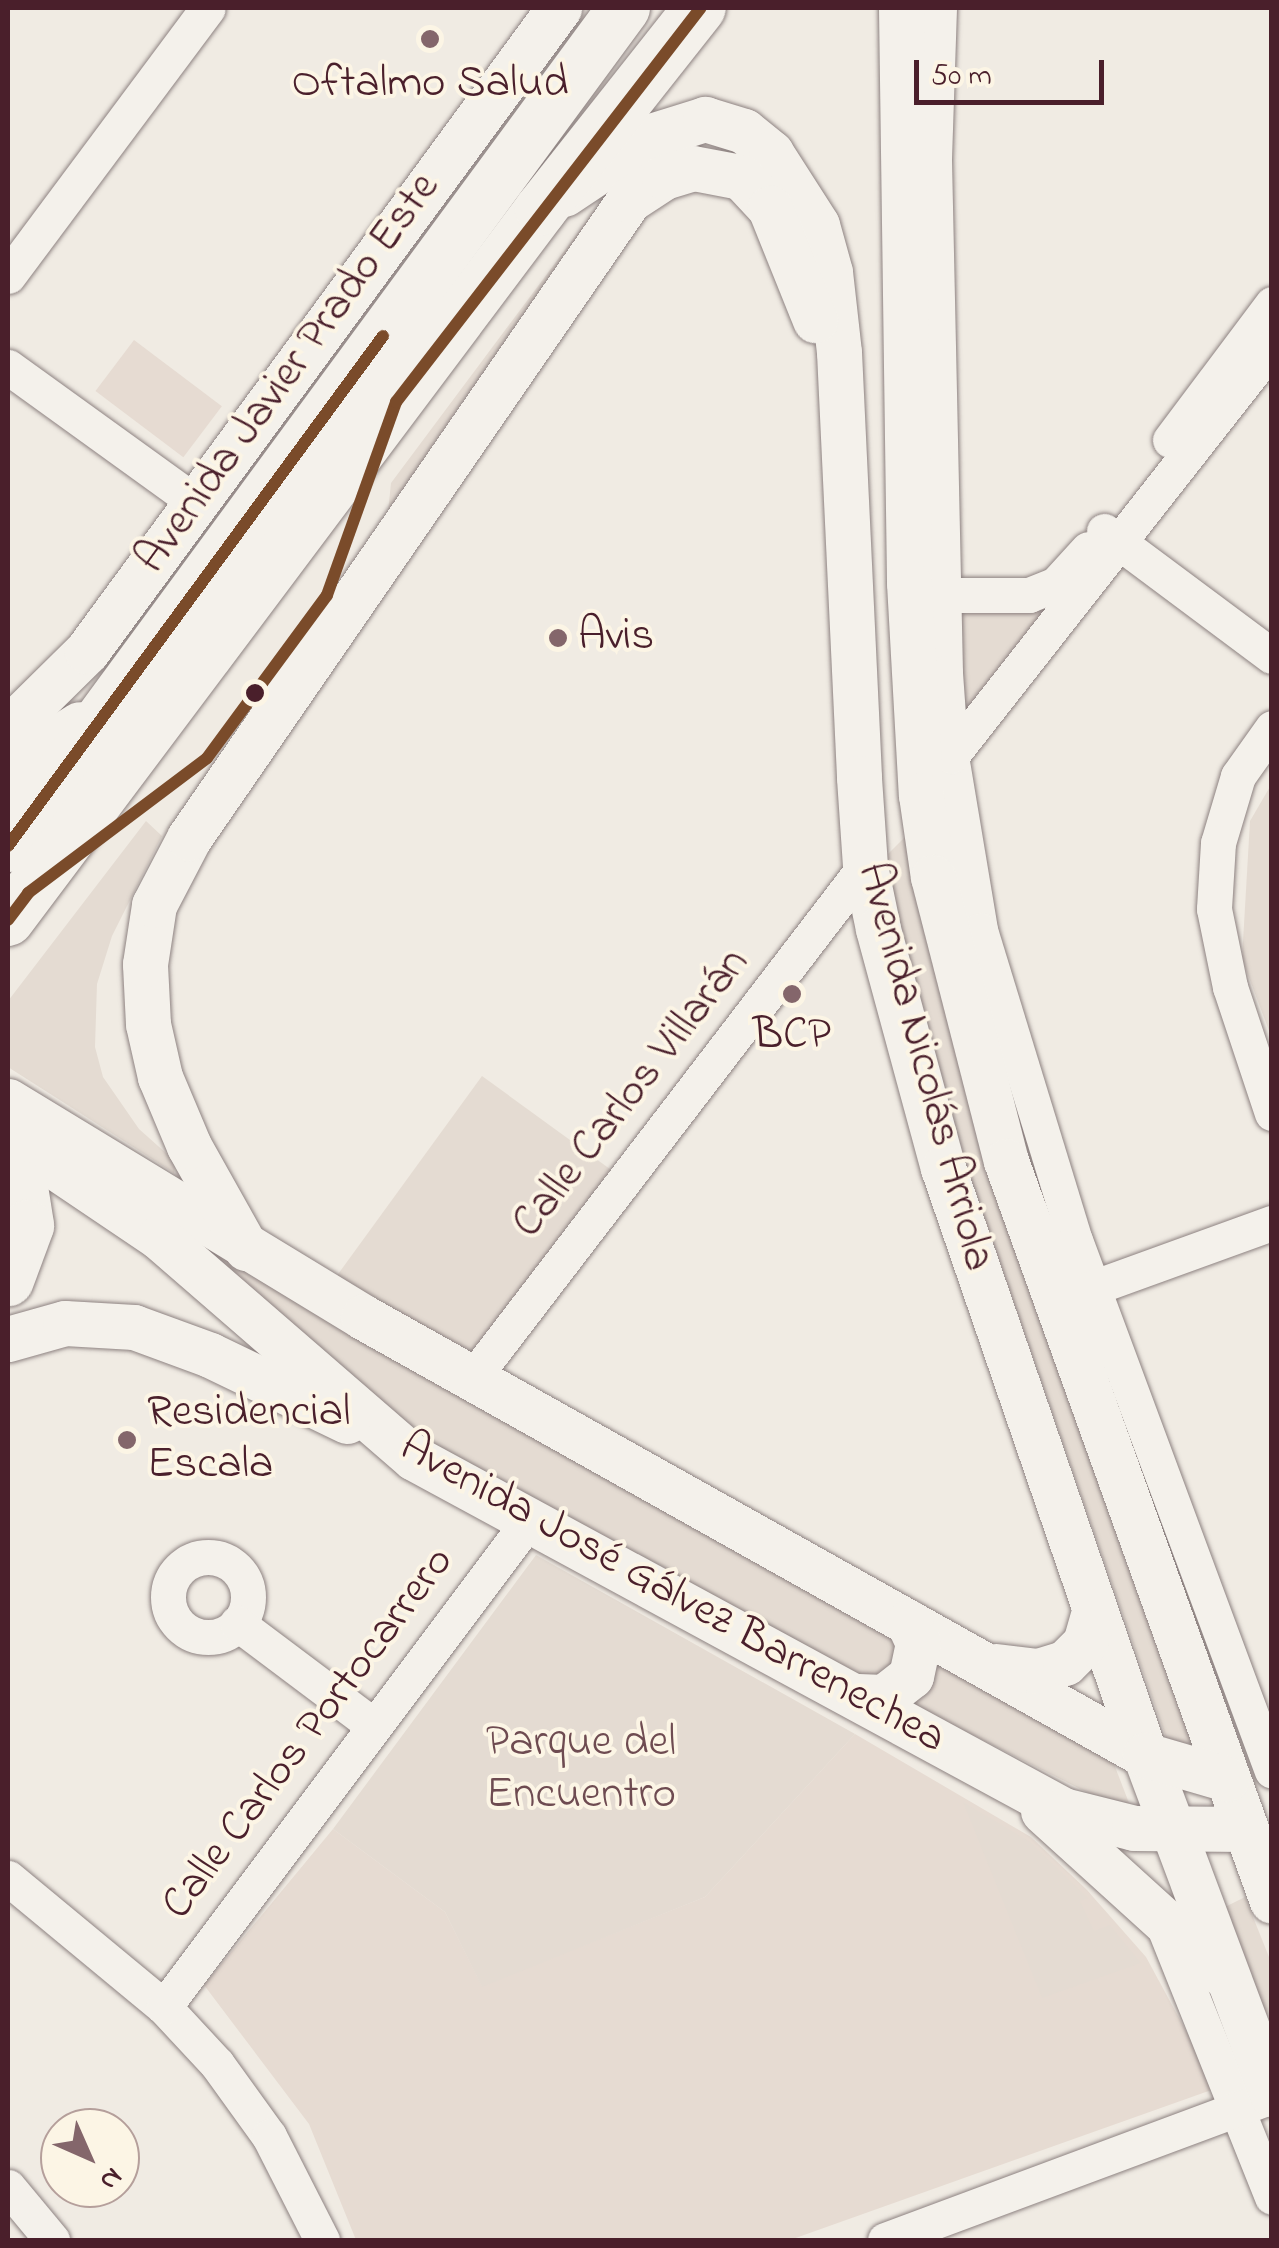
<!DOCTYPE html>
<html>
<head>
<meta charset="utf-8">
<style>
  body { margin:0 }
  #map { position:relative; width:1279px; height:2248px; overflow:hidden; background:#f0ebe3; font-family:"Indie Flower",sans-serif }
  div>[style] { position:absolute }
  [style*='--x'] { left:calc(var(--x)*1px); top:calc(var(--y)*1px); width:calc(var(--w)*1px); rotate:calc(var(--a)*1deg) }
  .built>* { inset:0; background:#e6dbd2; transform-origin:0 0 }
  .green>* { inset:0; background:#e4dbd2; transform-origin:0 0 }
  .roads { filter:drop-shadow(0 0 2px #8d8281) drop-shadow(0 0 2px #8d8281) }
  .minor>* { height:35px; margin:-17.5px; padding:0 17.5px; transform-origin:17.5px; border-radius:17.5px; background:#f4f1eb }
  .minor>.ring { margin:-17.5px; padding:0; box-sizing:content-box; background:none; border:35px solid #f4f1eb; border-radius:50% }
  .major>* { height:45px; margin:-22.5px; padding:0 22.5px; transform-origin:22.5px; border-radius:22.5px; background:#f4f1eb }
  .highway>* { height:52px; margin:-26px; padding:0 26px; transform-origin:26px; border-radius:26px; background:#f4f1eb }
  .bus-1>* { height:12px; margin:-6px; padding:0 6px; transform-origin:6px; border-radius:6px; background:#7a4b2a }
  .dots>* { width:28px; height:28px; translate:-50% -50%; box-sizing:border-box; border:5px solid #fcf5e5; border-radius:50% }
  span { translate:-50% -50%; white-space:nowrap; text-align:center; line-height:1.15; -webkit-text-stroke:8px #fcf5e5; paint-order:stroke }
  .poi-label { font-size:45px; color:#4a1f2b }
  .left { translate:0 -50%; text-align:left }
  .street-label { font-size:45px; color:#4a1f2b }
  .park-label { font-size:45px; color:#6e4b51 }
  .frame { position:absolute; inset:0; border:10px solid #4a1f2b; pointer-events:none }
  .north { position:absolute; left:40px; top:2108px; width:100px; height:100px; box-sizing:border-box; background:#fcf5e5; border:2px solid #b59f9b; border-radius:50%; rotate:135deg; font-size:28px; font-weight:700; line-height:40px; text-align:center; color:#4a1f2b }
  .north::after { content:''; display:block; margin:auto; width:35px; height:45px; background:#84666b; clip-path:polygon(50% 0,100% 100%,50% 72%,0 100%) }
  .scale { position:absolute; left:914px; top:60px; width:190px; height:45px; box-sizing:border-box; border:5px solid #4a1f2b; border-top:0; padding-left:12px; font-size:30px; line-height:35px; white-space:nowrap; color:#4a1f2b; -webkit-text-stroke:8px #fcf5e5; paint-order:stroke }
</style>
</head>
<body>
<div id="map">
  <div class="built">
    <i style="left:134px;top:340px;width:110px;height:64px;rotate:37deg"></i>
    <i style="clip-path:polygon(855px 1734px,1031px 1837px,1087px 1890px,1146px 1957px,1217px 2088px,790px 2240px,356px 2240px,309px 2124px,204px 1985px,333px 1829px,445px 1912px,482px 1986px,705px 1897px)"></i>
  </div>
  <div class="green">
    <i style="clip-path:polygon(690px 154px,480px 396px,465px 398px,388px 512px,391px 483px,597px 207px,652px 162px)"></i>
    <i style="clip-path:polygon(1057px 602px,962px 733px,954px 612px)"></i>
    <i style="clip-path:polygon(1271px 785px,1271px 1036px,1242px 959px,1250px 821px)"></i>
    <i style="clip-path:polygon(146px 821px,162px 836px,112px 936px,97px 984px,95px 1047px,103px 1077px,139px 1129px,176px 1162px,174px 1173px,8px 1067px,8px 1001px)"></i>
    <i style="clip-path:polygon(916px 826px,1201px 1743px,1168px 1743px,922px 1039px,884px 858px)"></i>
    <i style="left:482px;top:1076px;width:159px;height:250px;rotate:36deg"></i>
    <i style="clip-path:polygon(190px 1229px,1109px 1751px,1134px 1816px,504px 1499px,372px 1411px,183px 1239px)"></i>
    <i style="clip-path:polygon(536px 1555px,855px 1734px,705px 1897px,482px 1987px,445px 1912px,333px 1829px)"></i>
    <i style="clip-path:polygon(963px 1802px,1030px 1842px,1088px 1898px,1080px 1901px,1094px 1931px,1110px 1925px,1141px 1963px,1042px 1998px)"></i>
    <i style="clip-path:polygon(1245px 1897px,1271px 1962px,1271px 2039px,1221px 1909px)"></i>
  </div>
  <div class="roads">
    <div class="minor">
      <i style="--x:939;--y:8;--w:152;--a:91.9"></i>
      <i style="--x:934;--y:160;--w:513;--a:88.77"></i>
      <i style="--x:945;--y:673;--w:83;--a:85.9"></i>
      <i style="--x:951;--y:756;--w:176;--a:80.5"></i>
      <i style="--x:980;--y:930;--w:324;--a:73"></i>
      <i style="--x:1075;--y:1240;--w:566;--a:69.65"></i>
      <i style="--x:8;--y:276;--w:334;--a:-53.3"></i>
      <i style="--x:8;--y:367;--w:229;--a:35.8"></i>
      <i style="--x:1170;--y:440;--w:170;--a:-53.1"></i>
      <i style="--x:1104;--y:531;--w:209;--a:36.7"></i>
      <i style="--x:923;--y:595;--w:106;--a:0"></i>
      <i style="--x:1029;--y:595;--w:29;--a:-22"></i>
      <i style="--x:1056;--y:584;--w:47;--a:-47.6"></i>
      <i style="--x:1272;--y:728;--w:59;--a:125.3"></i>
      <i style="--x:1238;--y:776;--w:70;--a:106.6"></i>
      <i style="--x:1218;--y:843;--w:66;--a:93.5"></i>
      <i style="--x:1214;--y:909;--w:80;--a:78.4"></i>
      <i style="--x:1230;--y:987;--w:133;--a:71.6"></i>
      <i style="--x:951;--y:756;--w:520;--a:-51.87"></i>
      <i style="--x:1070;--y:1296;--w:215;--a:-19.9"></i>
      <i style="--x:472;--y:1379;--w:646;--a:-52.54"></i>
      <i class="ring" style="left:168px;top:1557px;width:45px;height:45px"></i>
      <i style="--x:237;--y:1623;--w:171;--a:36.9"></i>
      <i style="--x:8;--y:1878;--w:202;--a:39.6"></i>
      <i style="--x:164;--y:2007;--w:78;--a:47.1"></i>
      <i style="--x:217;--y:2064;--w:89;--a:54.2"></i>
      <i style="--x:269;--y:2136;--w:117;--a:63"></i>
      <i style="--x:1162;--y:1922;--w:296;--a:68.2"></i>
      <i style="--x:164;--y:2007;--w:610;--a:-53.13"></i>
      <i style="--x:8;--y:2187;--w:69;--a:50.3"></i>
      <i style="--x:885;--y:2240;--w:413;--a:-20.4"></i>
    </div>
    <div class="major">
      <i style="--x:901;--y:8;--w:575;--a:89.2"></i>
      <i style="--x:909;--y:583;--w:212;--a:86.8"></i>
      <i style="--x:921;--y:795;--w:83;--a:81.7"></i>
      <i style="--x:933;--y:877;--w:293;--a:75.6"></i>
      <i style="--x:1006;--y:1161;--w:786;--a:70.23"></i>
      <i style="--x:564;--y:194;--w:105;--a:-33.7"></i>
      <i style="--x:651;--y:136;--w:57;--a:-17.5"></i>
      <i style="--x:705;--y:119;--w:41;--a:17.1"></i>
      <i style="--x:744;--y:131;--w:35;--a:39"></i>
      <i style="--x:771;--y:153;--w:85;--a:57.4"></i>
      <i style="--x:817;--y:225;--w:49;--a:74.5"></i>
      <i style="--x:830;--y:272;--w:81;--a:83.6"></i>
      <i style="--x:839;--y:352;--w:426;--a:87.3"></i>
      <i style="--x:859;--y:778;--w:88;--a:86.1"></i>
      <i style="--x:865;--y:866;--w:64;--a:78.3"></i>
      <i style="--x:878;--y:929;--w:248;--a:74.8"></i>
      <i style="--x:943;--y:1168;--w:621;--a:71.01"></i>
      <i style="--x:1145;--y:1755;--w:362;--a:69.5"></i>
      <i style="--x:8;--y:729;--w:111;--a:-44.6"></i>
      <i style="--x:87;--y:651;--w:798;--a:-53.72"></i>
      <i style="--x:8;--y:1101;--w:416;--a:31.3"></i>
      <i style="--x:363;--y:1317;--w:896;--a:29.25"></i>
      <i style="--x:1145;--y:1755;--w:85;--a:16.3"></i>
      <i style="--x:8;--y:1135;--w:182;--a:34"></i>
      <i style="--x:159;--y:1237;--w:337;--a:40.9"></i>
      <i style="--x:414;--y:1458;--w:738;--a:28.47"></i>
      <i style="--x:1063;--y:1810;--w:73;--a:14.2"></i>
      <i style="--x:1134;--y:1828;--w:111;--a:0.5"></i>
      <i style="--x:246;--y:1248;--w:117;--a:-119.2"></i>
      <i style="--x:189;--y:1146;--w:75;--a:-112.8"></i>
      <i style="--x:160;--y:1077;--w:54;--a:-102.8"></i>
      <i style="--x:148;--y:1024;--w:60;--a:-92.9"></i>
      <i style="--x:145;--y:964;--w:60;--a:-81.3"></i>
      <i style="--x:154;--y:905;--w:76;--a:-62.4"></i>
      <i style="--x:189;--y:838;--w:775;--a:-55.41"></i>
      <i style="--x:629;--y:200;--w:42;--a:-33.3"></i>
      <i style="--x:664;--y:177;--w:30;--a:-17"></i>
      <i style="--x:693;--y:168;--w:49;--a:10.6"></i>
      <i style="--x:741;--y:177;--w:42;--a:46.9"></i>
      <i style="--x:770;--y:208;--w:121;--a:68.1"></i>
      <i style="--x:8;--y:1339;--w:59;--a:-15.7"></i>
      <i style="--x:65;--y:1323;--w:69;--a:3.3"></i>
      <i style="--x:134;--y:1327;--w:81;--a:20.2"></i>
      <i style="--x:210;--y:1355;--w:152;--a:25.7"></i>
      <i style="--x:996;--y:1666;--w:42;--a:6.8"></i>
      <i style="--x:1038;--y:1671;--w:28;--a:-17"></i>
      <i style="--x:1065;--y:1663;--w:28;--a:-45"></i>
      <i style="--x:1085;--y:1643;--w:33;--a:-74"></i>
      <i style="--x:858;--y:1696;--w:26;--a:2"></i>
      <i style="--x:884;--y:1697;--w:34;--a:-38"></i>
      <i style="--x:911;--y:1676;--w:34;--a:-78"></i>
      <i style="--x:918;--y:1643;--w:23;--a:-115"></i>
      <i style="--x:1043;--y:1811;--w:246;--a:42.2"></i>
    </div>
    <div class="highway">
      <i style="--x:8;--y:774;--w:86;--a:-32.2"></i>
      <i style="--x:8;--y:846;--w:1040;--a:-53.68"></i>
      <i style="--x:8;--y:920;--w:889;--a:-53.14"></i>
      <i style="--x:541;--y:209;--w:256;--a:-51.7"></i>
      <i style="--x:8;--y:1158;--w:32;--a:64"></i>
      <i style="--x:22;--y:1187;--w:39;--a:81"></i>
      <i style="--x:28;--y:1226;--w:58;--a:110.3"></i>
    </div>
  </div>
  <div class="bus-1">
    <i style="--x:8;--y:846;--w:633;--a:-53.67"></i>
    <i style="--x:8;--y:920;--w:34;--a:-53"></i>
    <i style="--x:28;--y:893;--w:224;--a:-37"></i>
    <i style="--x:207;--y:758;--w:202;--a:-53.6"></i>
    <i style="--x:327;--y:595;--w:205;--a:-70.3"></i>
    <i style="--x:396;--y:402;--w:498;--a:-52.3"></i>
  </div>
  <div class="dots">
    <i style="left:430px;top:39px;background:#84666b"></i>
    <i style="left:558px;top:638px;background:#84666b"></i>
    <i style="left:255px;top:693px;background:#4a1f2b"></i>
    <i style="left:792px;top:994px;background:#84666b"></i>
    <i style="left:127px;top:1440px;background:#84666b"></i>
  </div>
  <div class="poi-label">
    <span style="left:430px;top:85px">Oftalmo Salud</span>
    <span class="left" style="left:578px;top:638px">Avis</span>
    <span style="left:792px;top:1037px">BCP</span>
    <span class="left" style="left:147px;top:1440px">Residencial<br>Escala</span>
  </div>
  <div class="street-label">
    <span style="left:289px;top:374px;rotate:-54deg">Avenida Javier Prado Este</span>
    <span style="left:924px;top:1067px;rotate:75deg">Avenida Nicolás Arriola</span>
    <span style="left:632px;top:1094px;rotate:-52deg">Calle Carlos Villarán</span>
    <span style="left:672px;top:1594px;rotate:29deg">Avenida José Gálvez Barrenechea</span>
    <span style="left:309px;top:1734px;rotate:-53deg">Calle Carlos Portocarrero</span>
  </div>
  <div class="park-label">
    <span style="left:581px;top:1770px">Parque del<br>Encuentro</span>
  </div>
  <div class="frame"></div>
  <div class="north">N</div>
  <div class="scale">50 m</div>
</div>
</body>
</html>
